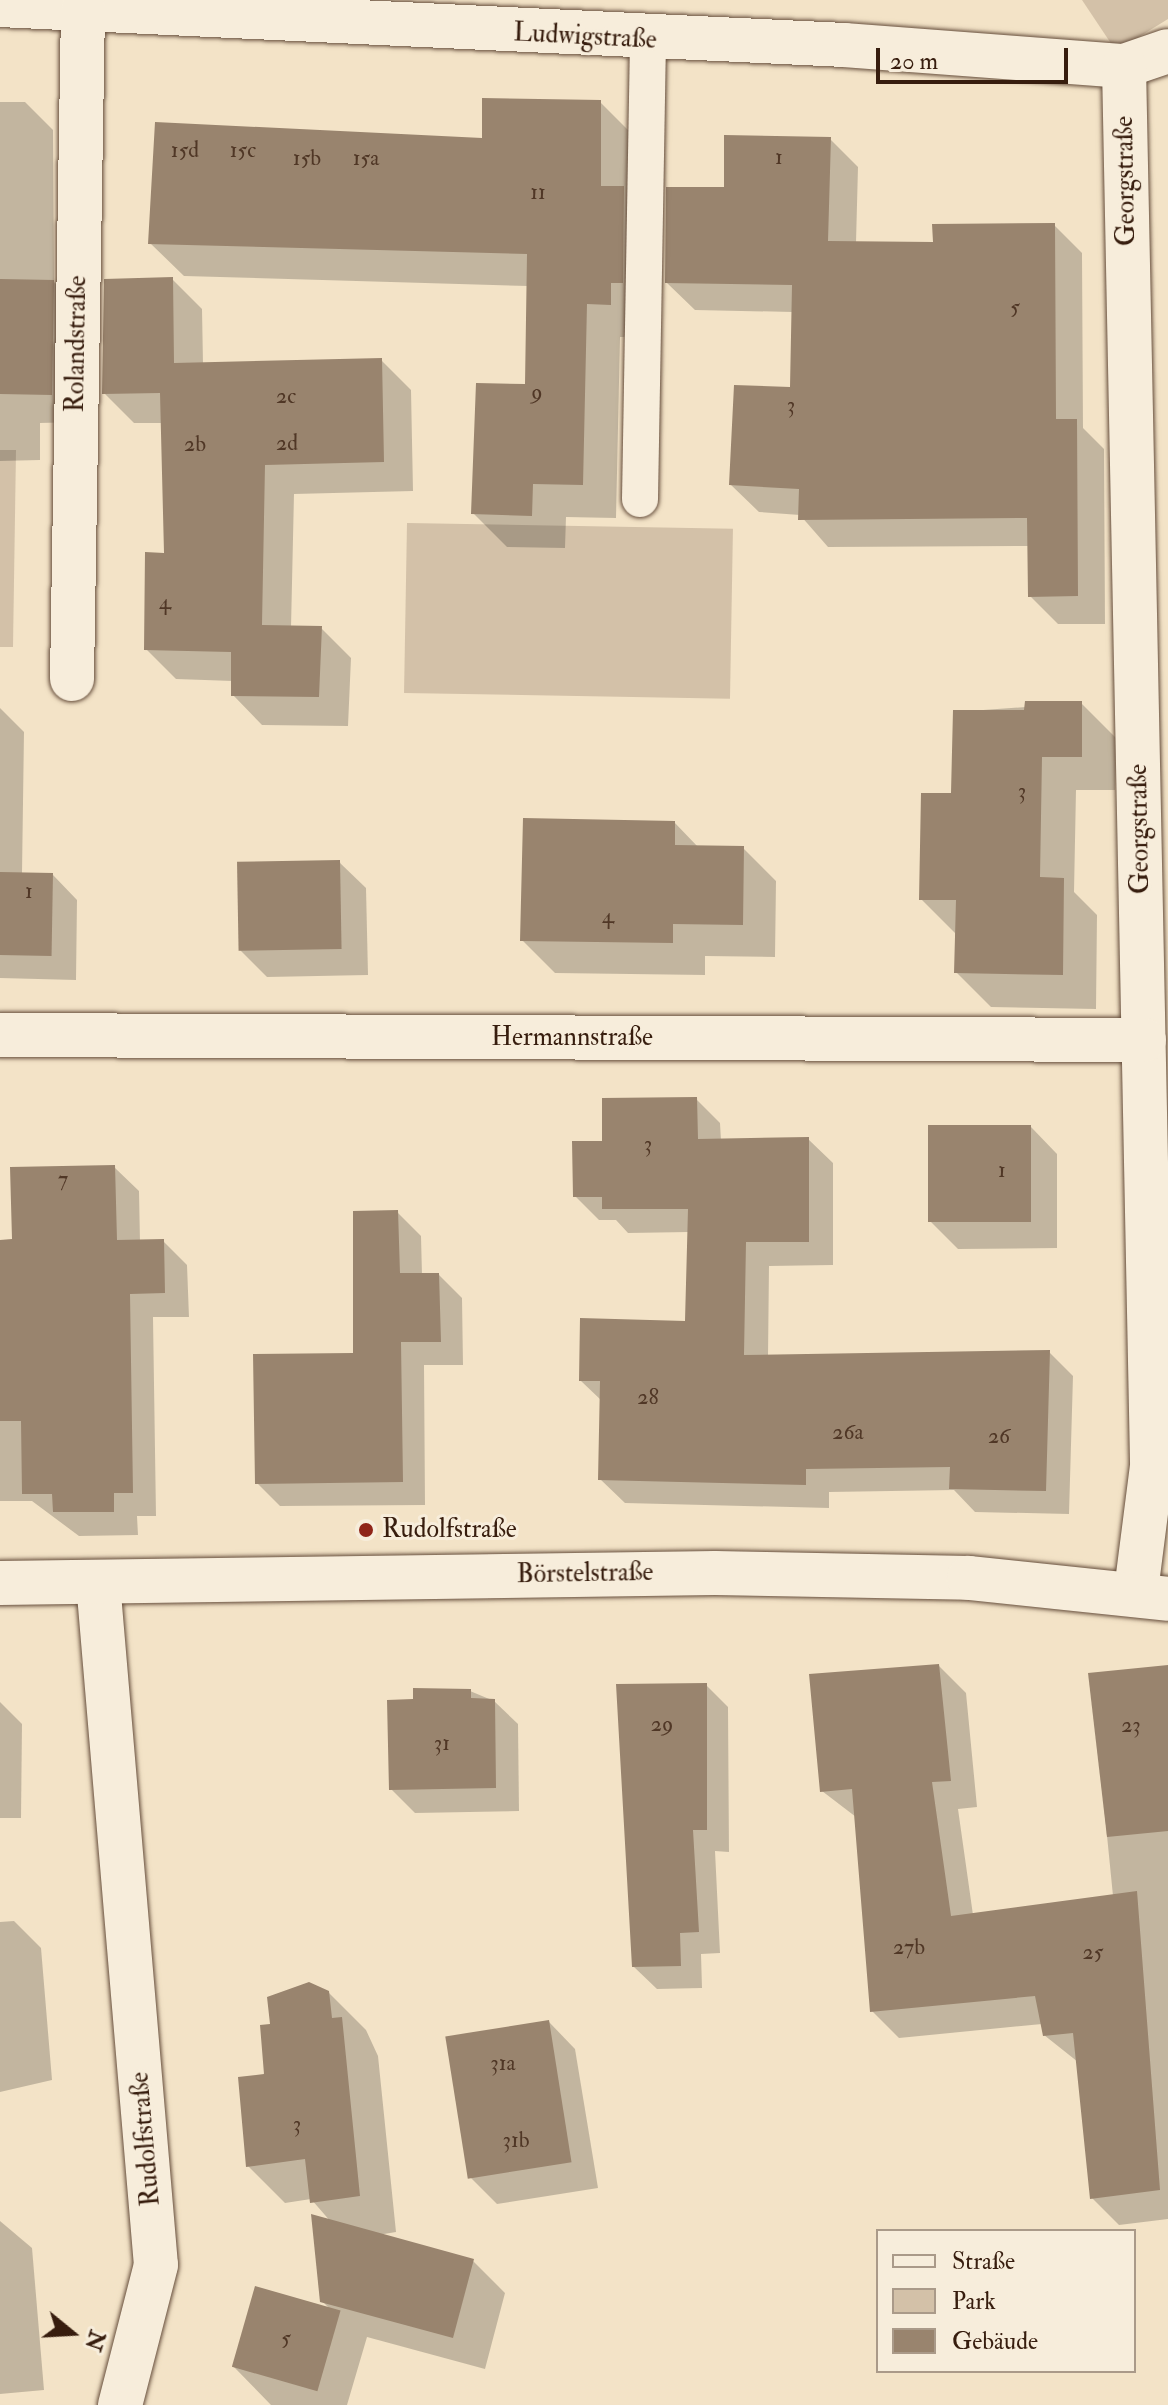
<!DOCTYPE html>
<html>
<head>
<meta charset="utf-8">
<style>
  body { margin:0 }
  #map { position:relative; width:1168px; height:2405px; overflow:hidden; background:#f3e3c7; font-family:"IM FELL Double Pica",serif }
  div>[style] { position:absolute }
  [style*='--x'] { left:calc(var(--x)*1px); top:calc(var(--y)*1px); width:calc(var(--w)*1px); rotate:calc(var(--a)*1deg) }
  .green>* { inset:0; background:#d3c1a8; transform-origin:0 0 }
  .shadow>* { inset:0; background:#0003 }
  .building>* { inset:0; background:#99846e; transform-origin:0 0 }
  .roads { filter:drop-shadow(0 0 2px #664e3c) drop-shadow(0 0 2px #664e3c) }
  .lane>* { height:36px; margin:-18px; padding:0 18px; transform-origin:18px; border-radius:18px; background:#f7eddb }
  .street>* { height:44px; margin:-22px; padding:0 22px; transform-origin:22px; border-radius:22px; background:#f7eddb }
  .secondary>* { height:44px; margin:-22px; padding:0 22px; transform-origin:22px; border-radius:22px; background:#f7eddb }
  .dots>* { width:22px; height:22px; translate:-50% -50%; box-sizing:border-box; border:4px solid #f7eddb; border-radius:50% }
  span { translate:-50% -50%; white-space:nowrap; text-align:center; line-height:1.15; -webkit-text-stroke:6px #f7eddb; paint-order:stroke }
  .number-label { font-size:22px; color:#503726 }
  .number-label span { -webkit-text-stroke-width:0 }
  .street-label { font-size:26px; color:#371d0e }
  .poi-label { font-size:26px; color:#371d0e }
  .left { translate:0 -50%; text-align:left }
  .legend { position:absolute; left:876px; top:2229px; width:260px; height:144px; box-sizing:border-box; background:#f7eddb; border:2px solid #aa9a89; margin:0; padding:10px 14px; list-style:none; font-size:24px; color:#371d0e }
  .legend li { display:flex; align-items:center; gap:16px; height:40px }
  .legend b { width:40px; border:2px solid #aa9a89 }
  .north { position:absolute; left:32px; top:2293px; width:80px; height:80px; -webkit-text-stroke:6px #f7eddb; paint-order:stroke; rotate:108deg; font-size:22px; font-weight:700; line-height:32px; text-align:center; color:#371d0e }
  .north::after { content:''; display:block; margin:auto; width:28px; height:36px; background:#371d0e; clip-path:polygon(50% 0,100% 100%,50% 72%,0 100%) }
  .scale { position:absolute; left:876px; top:48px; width:192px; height:36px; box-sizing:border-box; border:4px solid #371d0e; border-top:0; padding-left:10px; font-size:24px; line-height:28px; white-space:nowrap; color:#371d0e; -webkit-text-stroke:6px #f7eddb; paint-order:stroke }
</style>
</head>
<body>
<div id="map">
  <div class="green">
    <i style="clip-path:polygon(1082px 0,1168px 0,1168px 19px,1116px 51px)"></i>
    <i style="clip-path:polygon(0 450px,16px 450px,13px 647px,0 647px)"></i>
    <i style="left:407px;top:523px;width:326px;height:170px;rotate:1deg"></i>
  </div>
  <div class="shadow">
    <i style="clip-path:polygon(0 102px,25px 102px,53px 130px,54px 282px,81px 310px,79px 422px,40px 423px,40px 460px,0 461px)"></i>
    <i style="clip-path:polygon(600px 102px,634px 136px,644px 337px,620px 337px,616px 518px,566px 517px,565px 548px,507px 547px,473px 513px,527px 386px,528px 286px,184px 276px,150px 243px)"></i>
    <i style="clip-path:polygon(830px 139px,858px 167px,856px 243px,935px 244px,1054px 225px,1082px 253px,1083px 428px,1104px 449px,1105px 624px,1058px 624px,1030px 596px,1030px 546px,828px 547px,800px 515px,759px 512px,731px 485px,792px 389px,793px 312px,695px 310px,667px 283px,726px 189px)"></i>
    <i style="clip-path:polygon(172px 279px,202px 309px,203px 364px,381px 360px,411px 390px,413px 491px,294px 494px,291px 628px,321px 628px,351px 658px,348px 726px,262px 725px,233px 695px,233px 681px,176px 679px,146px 649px,166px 555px,163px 423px,134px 423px,104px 393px)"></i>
    <i style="clip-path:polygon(1081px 703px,1116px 738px,1115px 790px,1076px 790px,1074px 892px,1097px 915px,1096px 1009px,991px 1007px,956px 972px,955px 933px,921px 899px,953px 795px,955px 712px)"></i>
    <i style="clip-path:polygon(0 708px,24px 732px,22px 874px,53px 875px,77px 900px,76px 980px,0 978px)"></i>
    <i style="clip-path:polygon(674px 822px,699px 848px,743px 848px,776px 881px,775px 957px,705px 956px,705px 975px,555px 973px,522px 940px)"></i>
    <i style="clip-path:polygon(339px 862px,366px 888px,368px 975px,267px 977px,240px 950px)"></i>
    <i style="clip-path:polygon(696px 1099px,720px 1123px,721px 1141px,808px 1139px,833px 1163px,833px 1265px,769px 1266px,768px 1357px,1049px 1352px,1073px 1376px,1069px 1514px,975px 1512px,954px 1490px,829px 1492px,829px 1508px,625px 1503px,600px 1479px,602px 1401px,581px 1381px,687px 1323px,689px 1232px,628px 1233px,616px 1220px,599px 1220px,575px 1196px,604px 1143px)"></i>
    <i style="clip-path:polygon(1031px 1127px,1057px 1154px,1057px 1248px,958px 1249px,931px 1222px)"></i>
    <i style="clip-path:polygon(114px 1167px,139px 1191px,140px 1242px,163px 1241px,187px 1265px,189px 1317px,153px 1317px,156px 1516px,137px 1516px,138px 1535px,79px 1536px,32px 1501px,0 1501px,0 1242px,15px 1241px)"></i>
    <i style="clip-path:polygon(397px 1212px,421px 1236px,422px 1275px,439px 1275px,462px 1298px,463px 1365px,424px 1365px,425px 1505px,280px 1506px,257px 1483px,355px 1355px)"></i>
    <i style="clip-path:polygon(939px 1666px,966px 1693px,977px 1807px,958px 1809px,973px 1915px,1113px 1896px,1091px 1675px,1168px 1667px,1168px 2219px,1119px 2225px,1092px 2198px,1078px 2062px,1044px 2035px,1042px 2024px,899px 2038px,872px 2011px,856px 1817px,822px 1791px)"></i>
    <i style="clip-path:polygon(706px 1685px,728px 1707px,729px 1852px,715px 1851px,720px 1953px,701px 1954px,702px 1988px,657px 1989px,634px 1967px)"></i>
    <i style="clip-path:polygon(470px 1691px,494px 1701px,518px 1724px,519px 1811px,415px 1813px,391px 1789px,415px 1701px)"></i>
    <i style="clip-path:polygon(0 1702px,22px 1724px,21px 1818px,0 1818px)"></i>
    <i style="clip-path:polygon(14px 1921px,41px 1948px,52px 2080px,0 2092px,0 1922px)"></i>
    <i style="clip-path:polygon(328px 1992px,366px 2030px,378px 2056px,396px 2232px,378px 2235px,473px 2261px,505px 2293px,485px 2369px,367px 2337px,347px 2405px,271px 2405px,234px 2367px,330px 2309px,322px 2301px,331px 2222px,311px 2199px,285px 2203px,248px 2166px,272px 2026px)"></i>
    <i style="clip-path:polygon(549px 2022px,575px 2049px,598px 2188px,497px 2204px,470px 2177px)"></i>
    <i style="clip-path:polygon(0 2221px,32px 2248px,44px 2390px,0 2394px)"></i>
  </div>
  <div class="building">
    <i style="clip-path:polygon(482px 98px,601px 100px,601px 186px,624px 186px,623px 283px,611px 283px,611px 305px,587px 304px,583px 485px,533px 484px,532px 516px,471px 514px,476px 383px,525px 384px,527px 254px,148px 244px,155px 122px,482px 138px)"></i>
    <i style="clip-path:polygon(724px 135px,831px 137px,828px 241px,933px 242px,932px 224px,1055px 223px,1056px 419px,1077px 419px,1078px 596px,1028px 597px,1027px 518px,798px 520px,799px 489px,729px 485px,734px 385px,790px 387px,792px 285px,665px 283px,666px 187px,724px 187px)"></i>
    <i style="clip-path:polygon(173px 277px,174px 363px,382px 358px,384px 462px,265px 465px,262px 625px,322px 626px,319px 697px,231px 696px,231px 652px,144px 650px,145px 552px,164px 553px,160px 393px,102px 394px,104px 279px)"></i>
    <i style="left:54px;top:280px;width:115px;height:54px;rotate:91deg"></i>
    <i style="clip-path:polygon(1025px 701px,1082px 701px,1082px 757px,1042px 757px,1040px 877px,1064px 878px,1063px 975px,954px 973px,956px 900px,919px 900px,921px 793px,951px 793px,953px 710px,1024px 710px)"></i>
    <i style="clip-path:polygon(523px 818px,675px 821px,675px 845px,744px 846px,743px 925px,673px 924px,673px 943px,520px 941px)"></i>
    <i style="left:340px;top:860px;width:89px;height:103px;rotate:89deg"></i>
    <i style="left:0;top:872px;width:53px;height:83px;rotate:1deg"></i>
    <i style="clip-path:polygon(697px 1097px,698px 1139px,809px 1137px,809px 1242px,746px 1242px,744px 1355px,1050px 1350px,1046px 1491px,949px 1489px,950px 1467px,806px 1469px,806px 1485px,598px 1480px,600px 1381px,579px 1381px,580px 1318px,685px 1321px,688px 1209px,602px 1209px,602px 1197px,573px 1197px,572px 1141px,602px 1141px,602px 1098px)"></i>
    <i style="left:1031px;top:1125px;width:97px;height:103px;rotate:90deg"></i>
    <i style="clip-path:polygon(115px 1165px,117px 1240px,164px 1239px,165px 1293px,130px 1294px,133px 1493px,114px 1493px,114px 1512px,53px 1512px,52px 1494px,22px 1494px,21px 1421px,0 1421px,0 1240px,12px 1239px,10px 1167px)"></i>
    <i style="clip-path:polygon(398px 1210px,400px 1273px,439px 1273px,441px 1342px,401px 1342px,403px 1482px,255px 1484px,253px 1354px,353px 1353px,353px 1211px)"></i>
    <i style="clip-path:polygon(939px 1664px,951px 1781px,932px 1782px,951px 1916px,1137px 1891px,1160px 2190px,1090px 2199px,1073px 2033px,1043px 2036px,1035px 1996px,870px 2012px,852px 1789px,820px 1792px,809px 1674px)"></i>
    <i style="clip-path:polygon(1168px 1665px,1168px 1831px,1107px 1837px,1088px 1673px)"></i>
    <i style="clip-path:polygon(707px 1683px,707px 1830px,693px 1830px,699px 1932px,680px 1933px,681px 1966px,632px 1967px,616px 1684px)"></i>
    <i style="clip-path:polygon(413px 1688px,471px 1689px,471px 1698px,495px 1699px,496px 1788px,389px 1790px,387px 1700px,413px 1699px)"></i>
    <i style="clip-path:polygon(309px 1982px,329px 1991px,332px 2018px,342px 2017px,360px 2196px,310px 2203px,305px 2159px,246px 2167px,238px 2077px,264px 2074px,260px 2025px,270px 2024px,267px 1997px)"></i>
    <i style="left:549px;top:2020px;width:144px;height:105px;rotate:81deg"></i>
    <i style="clip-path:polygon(311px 2214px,474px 2259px,453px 2338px,320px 2302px)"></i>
    <i style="left:255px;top:2286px;width:89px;height:84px;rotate:16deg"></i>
  </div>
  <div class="roads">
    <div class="lane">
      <i style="--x:640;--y:499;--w:458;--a:-89"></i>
    </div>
    <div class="street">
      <i style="--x:0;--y:5;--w:845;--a:2.71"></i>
      <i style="--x:844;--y:45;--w:281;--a:4.3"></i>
      <i style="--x:1124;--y:66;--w:46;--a:-18.8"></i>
      <i style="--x:1124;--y:66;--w:1400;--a:88.85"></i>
      <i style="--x:1152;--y:1466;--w:126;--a:97.3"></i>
      <i style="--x:72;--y:679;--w:670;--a:-89.06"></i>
      <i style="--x:0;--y:1035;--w:1144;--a:0.25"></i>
      <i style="--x:98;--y:1582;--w:685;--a:85.15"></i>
      <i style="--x:156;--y:2265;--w:145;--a:104.4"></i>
    </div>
    <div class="secondary">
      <i style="--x:0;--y:1583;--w:715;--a:-0.8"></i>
      <i style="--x:715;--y:1573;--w:254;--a:1.1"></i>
      <i style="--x:969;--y:1578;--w:200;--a:6"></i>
    </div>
  </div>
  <div class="dots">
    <i style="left:366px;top:1530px;background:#8f2418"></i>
  </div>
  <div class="number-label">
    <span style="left:185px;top:151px">15d</span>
    <span style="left:243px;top:151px">15c</span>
    <span style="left:779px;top:158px">1</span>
    <span style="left:307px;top:159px">15b</span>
    <span style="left:366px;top:159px">15a</span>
    <span style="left:538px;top:193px">11</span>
    <span style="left:1015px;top:308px">5</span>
    <span style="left:537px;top:393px">9</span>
    <span style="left:286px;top:397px">2c</span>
    <span style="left:791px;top:406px">3</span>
    <span style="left:287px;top:444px">2d</span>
    <span style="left:195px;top:445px">2b</span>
    <span style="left:165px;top:603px">4</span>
    <span style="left:1022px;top:792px">3</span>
    <span style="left:29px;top:892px">1</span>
    <span style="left:608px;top:917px">4</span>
    <span style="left:648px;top:1145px">3</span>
    <span style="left:1002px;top:1171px">1</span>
    <span style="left:63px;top:1180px">7</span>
    <span style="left:648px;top:1398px">28</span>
    <span style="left:848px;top:1433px">26a</span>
    <span style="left:999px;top:1437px">26</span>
    <span style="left:662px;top:1725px">29</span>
    <span style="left:1131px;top:1726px">23</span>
    <span style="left:442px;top:1744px">31</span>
    <span style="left:909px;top:1948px">27b</span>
    <span style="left:1093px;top:1953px">25</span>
    <span style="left:503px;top:2064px">31a</span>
    <span style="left:297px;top:2125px">3</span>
    <span style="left:516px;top:2141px">31b</span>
    <span style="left:286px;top:2339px">5</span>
  </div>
  <div class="street-label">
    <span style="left:585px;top:37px;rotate:3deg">Ludwigstraße</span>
    <span style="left:1126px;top:181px;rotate:-91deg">Georgstraße</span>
    <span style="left:77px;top:344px;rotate:-89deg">Rolandstraße</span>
    <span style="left:1140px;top:829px;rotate:-91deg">Georgstraße</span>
    <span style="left:572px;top:1038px">Hermannstraße</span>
    <span style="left:585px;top:1574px;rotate:-1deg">Börstelstraße</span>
    <span style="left:146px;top:2139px;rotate:-95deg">Rudolfstraße</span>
  </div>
  <div class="poi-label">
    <span class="left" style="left:382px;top:1530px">Rudolfstraße</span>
  </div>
  <ul class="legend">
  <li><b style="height:10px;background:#f7eddb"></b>Straße</li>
  <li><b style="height:22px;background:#d3c1a8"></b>Park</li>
  <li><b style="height:22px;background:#99846e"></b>Gebäude</li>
  </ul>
  <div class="north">N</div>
  <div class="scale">20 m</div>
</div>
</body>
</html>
